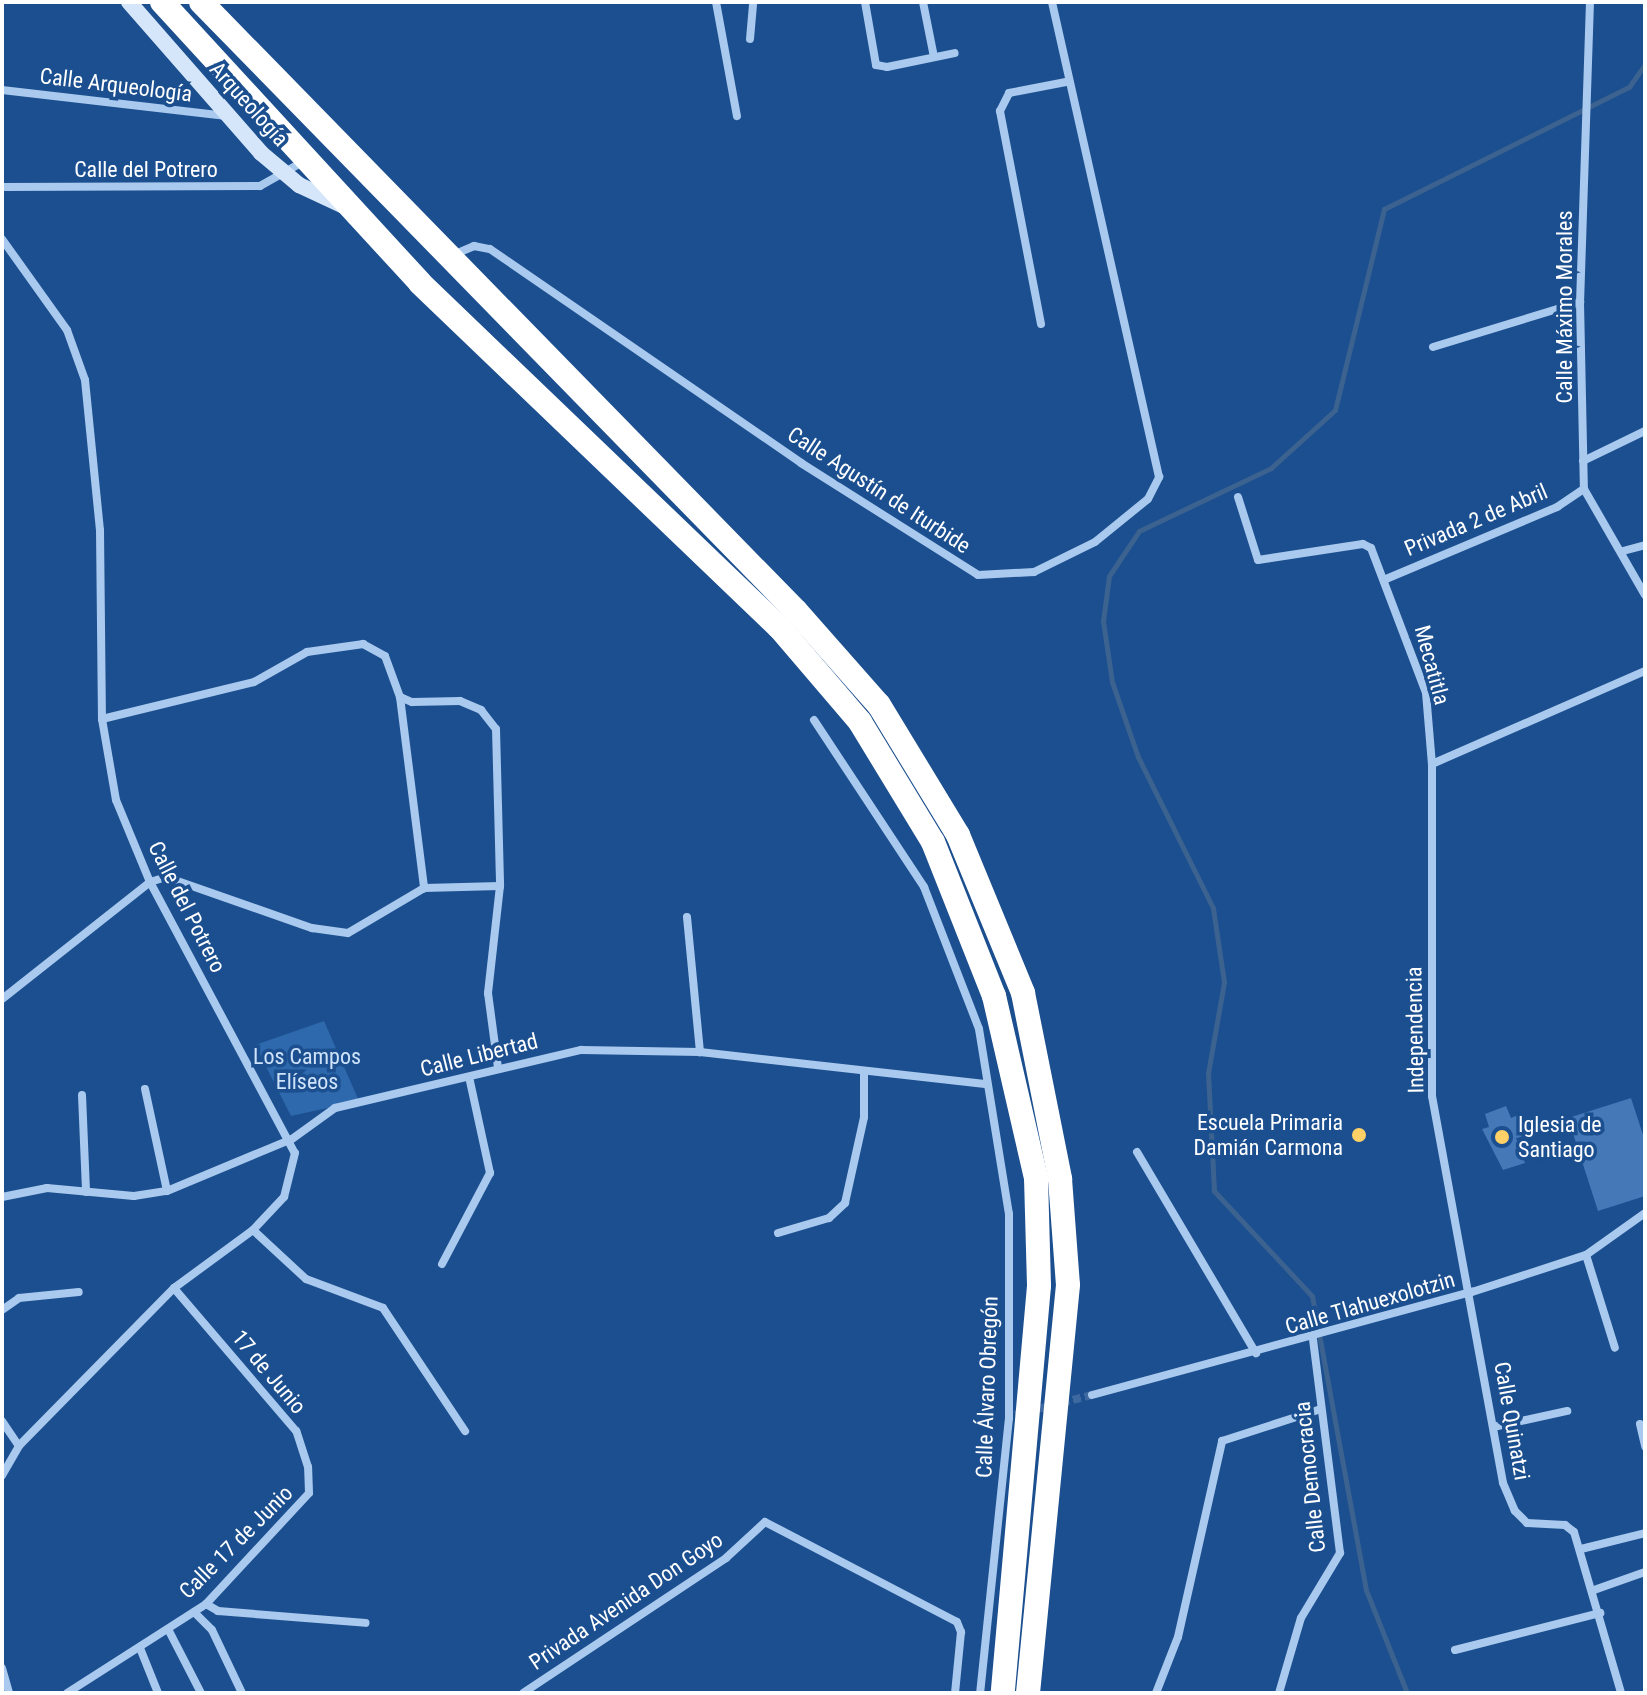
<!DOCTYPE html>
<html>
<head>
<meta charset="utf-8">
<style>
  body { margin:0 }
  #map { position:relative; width:1647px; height:1695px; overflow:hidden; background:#1b4f8f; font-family:"Roboto Condensed",sans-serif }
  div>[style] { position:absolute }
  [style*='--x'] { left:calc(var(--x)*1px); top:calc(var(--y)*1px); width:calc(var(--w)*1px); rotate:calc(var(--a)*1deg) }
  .green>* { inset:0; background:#2e69ad }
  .stream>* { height:5px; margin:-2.5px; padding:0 2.5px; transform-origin:2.5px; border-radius:2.5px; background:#3c6290 }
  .building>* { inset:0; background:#4478b7 }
  .minor-tunnel>* { height:8px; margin-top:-4px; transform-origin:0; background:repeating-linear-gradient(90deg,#3d69a0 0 8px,transparent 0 12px) }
  .minor>* { height:8px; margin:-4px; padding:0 4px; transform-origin:4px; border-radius:4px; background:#a9c9ee }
  .secondary>* { height:16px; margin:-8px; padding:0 8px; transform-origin:8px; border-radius:8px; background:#d6e6fa }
  .motorway>* { height:24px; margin:-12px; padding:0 12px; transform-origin:12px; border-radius:12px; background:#fff }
  .dots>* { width:22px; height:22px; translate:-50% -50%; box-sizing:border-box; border:4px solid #1b4f8f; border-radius:50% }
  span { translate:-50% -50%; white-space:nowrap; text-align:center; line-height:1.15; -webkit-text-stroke:7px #1b4f8f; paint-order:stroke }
  .street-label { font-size:22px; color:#fff }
  .park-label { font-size:22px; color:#cfe3fa }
  .poi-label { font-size:22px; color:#fff }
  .right { translate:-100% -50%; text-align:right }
  .left { translate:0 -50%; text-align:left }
  .frame { position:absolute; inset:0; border:4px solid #fff; pointer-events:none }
</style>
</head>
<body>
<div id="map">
  <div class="green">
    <i style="clip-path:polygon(324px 1021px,359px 1101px,291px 1116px,255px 1045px)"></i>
  </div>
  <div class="stream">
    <i style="--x:1407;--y:1693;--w:111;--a:-111.7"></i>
    <i style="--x:1366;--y:1590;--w:299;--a:-100.4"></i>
    <i style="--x:1312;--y:1296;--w:144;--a:-133"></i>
    <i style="--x:1214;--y:1191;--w:118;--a:-92.9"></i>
    <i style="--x:1208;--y:1073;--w:92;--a:-80"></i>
    <i style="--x:1224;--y:982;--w:75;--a:-98.5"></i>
    <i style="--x:1213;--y:908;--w:169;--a:-116.4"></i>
    <i style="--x:1138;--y:757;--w:79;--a:-109.1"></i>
    <i style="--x:1112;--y:682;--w:62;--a:-98.4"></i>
    <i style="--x:1103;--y:621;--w:45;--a:-82.4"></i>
    <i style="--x:1109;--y:576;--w:54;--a:-56.3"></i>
    <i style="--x:1139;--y:531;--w:146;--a:-25.5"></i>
    <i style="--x:1271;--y:468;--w:86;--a:-42.2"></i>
    <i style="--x:1335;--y:410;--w:207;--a:-76.3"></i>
    <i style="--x:1384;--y:209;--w:274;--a:-26.5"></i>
    <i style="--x:1629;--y:87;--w:28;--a:-55"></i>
  </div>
  <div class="building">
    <i style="clip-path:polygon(1631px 1098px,1645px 1141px,1645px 1196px,1598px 1211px,1568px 1118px)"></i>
    <i style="clip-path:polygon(1506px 1106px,1511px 1118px,1518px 1115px,1525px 1136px,1516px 1138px,1525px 1163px,1503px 1170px,1482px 1129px,1489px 1127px,1485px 1114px)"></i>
  </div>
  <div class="minor-tunnel">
    <i style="--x:1015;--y:1415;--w:80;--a:-14.6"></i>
  </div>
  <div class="minor">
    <i style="--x:716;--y:2;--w:116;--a:79.6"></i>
    <i style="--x:865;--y:2;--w:64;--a:80.1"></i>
    <i style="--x:876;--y:65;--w:11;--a:10"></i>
    <i style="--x:887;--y:67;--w:69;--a:-11.6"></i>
    <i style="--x:923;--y:2;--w:56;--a:78.7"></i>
    <i style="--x:1590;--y:2;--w:300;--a:91.9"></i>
    <i style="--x:1580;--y:302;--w:187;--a:88.8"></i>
    <i style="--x:1584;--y:489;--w:122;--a:60.1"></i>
    <i style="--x:750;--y:39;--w:37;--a:-85"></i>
    <i style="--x:2;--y:90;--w:226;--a:6.6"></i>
    <i style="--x:2;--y:187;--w:258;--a:-0.2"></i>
    <i style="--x:260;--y:186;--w:53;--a:-29.5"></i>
    <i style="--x:2;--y:239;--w:112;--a:54.5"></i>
    <i style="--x:67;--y:330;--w:53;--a:70.2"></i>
    <i style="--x:85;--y:380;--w:151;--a:84.3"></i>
    <i style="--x:100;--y:530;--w:189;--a:89.4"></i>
    <i style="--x:102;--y:719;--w:82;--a:80.2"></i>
    <i style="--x:116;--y:800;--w:89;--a:67.5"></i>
    <i style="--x:150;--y:882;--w:307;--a:61.9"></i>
    <i style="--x:295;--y:1153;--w:45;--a:104"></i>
    <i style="--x:284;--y:1197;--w:45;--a:133.2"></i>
    <i style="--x:253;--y:1230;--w:98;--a:143.7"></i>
    <i style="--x:174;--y:1288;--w:221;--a:134.5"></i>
    <i style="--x:19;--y:1446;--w:34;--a:120"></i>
    <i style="--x:453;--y:255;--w:23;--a:-23"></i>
    <i style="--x:474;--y:246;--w:16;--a:11"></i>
    <i style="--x:490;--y:249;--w:378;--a:34.5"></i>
    <i style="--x:801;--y:463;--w:209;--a:32.3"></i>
    <i style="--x:978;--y:575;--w:56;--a:-3.1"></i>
    <i style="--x:1034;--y:572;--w:68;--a:-26.2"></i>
    <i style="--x:1095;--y:542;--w:68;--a:-39.1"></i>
    <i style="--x:1148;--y:499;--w:25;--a:-63"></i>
    <i style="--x:1159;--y:477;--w:487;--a:-102.7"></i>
    <i style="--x:1041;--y:324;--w:217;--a:-100.9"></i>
    <i style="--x:1000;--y:111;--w:20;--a:-63"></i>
    <i style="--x:1009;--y:93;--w:58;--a:-10.9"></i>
    <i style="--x:1433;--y:347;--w:154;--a:-17"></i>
    <i style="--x:1583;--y:461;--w:69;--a:-25.8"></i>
    <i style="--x:1238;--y:497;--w:66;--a:72.4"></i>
    <i style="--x:1258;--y:560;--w:106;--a:-8.7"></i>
    <i style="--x:1363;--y:544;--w:9;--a:27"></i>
    <i style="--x:1371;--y:548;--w:155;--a:69.2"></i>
    <i style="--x:1426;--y:693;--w:71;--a:85.2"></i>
    <i style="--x:1432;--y:764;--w:332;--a:90"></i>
    <i style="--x:1432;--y:1096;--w:393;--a:79.6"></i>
    <i style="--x:1503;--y:1483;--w:30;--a:67"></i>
    <i style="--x:1515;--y:1511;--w:17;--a:45"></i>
    <i style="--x:1527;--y:1523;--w:38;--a:3"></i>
    <i style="--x:1565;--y:1525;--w:11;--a:38"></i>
    <i style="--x:1574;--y:1532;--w:168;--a:73.7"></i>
    <i style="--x:1623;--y:551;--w:23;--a:-15"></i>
    <i style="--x:1386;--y:579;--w:186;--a:-22.8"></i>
    <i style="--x:1557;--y:507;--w:32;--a:-34"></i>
    <i style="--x:400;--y:697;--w:193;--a:82.8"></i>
    <i style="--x:102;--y:719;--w:156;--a:-13.7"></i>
    <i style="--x:254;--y:682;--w:61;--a:-29.5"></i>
    <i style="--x:307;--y:652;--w:57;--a:-8.1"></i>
    <i style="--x:363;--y:644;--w:25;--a:29"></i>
    <i style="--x:385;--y:656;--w:44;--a:69.9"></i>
    <i style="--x:400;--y:697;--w:13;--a:23"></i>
    <i style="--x:412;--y:702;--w:48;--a:-1.2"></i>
    <i style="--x:460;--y:701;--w:23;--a:23"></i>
    <i style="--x:481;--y:710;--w:24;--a:52"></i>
    <i style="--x:496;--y:729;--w:157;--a:88.5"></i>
    <i style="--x:500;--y:886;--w:108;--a:96.4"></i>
    <i style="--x:488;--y:993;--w:76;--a:82.4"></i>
    <i style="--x:814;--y:720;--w:200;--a:56.6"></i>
    <i style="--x:924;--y:887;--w:152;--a:68.8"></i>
    <i style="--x:979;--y:1029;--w:187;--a:80.8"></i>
    <i style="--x:1009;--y:1214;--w:204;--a:90"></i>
    <i style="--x:1009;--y:1418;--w:277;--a:96"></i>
    <i style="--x:1432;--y:764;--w:232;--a:-23.6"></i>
    <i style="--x:687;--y:917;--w:136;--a:84.5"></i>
    <i style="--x:2;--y:999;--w:189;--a:-38.3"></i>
    <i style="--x:150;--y:882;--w:17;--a:-17"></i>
    <i style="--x:166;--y:877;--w:155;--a:19.3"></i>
    <i style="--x:312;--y:928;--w:36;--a:8"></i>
    <i style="--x:348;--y:933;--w:88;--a:-30.6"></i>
    <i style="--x:424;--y:888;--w:76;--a:-1.5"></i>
    <i style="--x:145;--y:1089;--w:104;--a:77.8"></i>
    <i style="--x:82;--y:1095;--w:97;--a:87.6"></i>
    <i style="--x:1137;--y:1152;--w:234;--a:59.4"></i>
    <i style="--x:2;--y:1197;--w:46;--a:-11.3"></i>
    <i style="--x:47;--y:1188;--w:87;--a:5.3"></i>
    <i style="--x:134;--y:1196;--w:33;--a:-9"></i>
    <i style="--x:167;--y:1191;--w:135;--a:-22.6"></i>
    <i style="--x:292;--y:1139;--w:53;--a:-35.8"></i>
    <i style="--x:335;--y:1108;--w:253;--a:-13.3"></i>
    <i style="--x:581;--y:1050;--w:119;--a:1"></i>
    <i style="--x:700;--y:1052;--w:289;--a:6.4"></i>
    <i style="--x:253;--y:1230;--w:72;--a:42.8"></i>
    <i style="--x:306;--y:1279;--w:82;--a:20.6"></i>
    <i style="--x:383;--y:1308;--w:148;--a:56.3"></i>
    <i style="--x:778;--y:1233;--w:53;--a:-16.4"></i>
    <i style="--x:829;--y:1218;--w:22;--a:-43"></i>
    <i style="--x:845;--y:1203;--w:88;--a:-77.5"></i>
    <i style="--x:864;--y:1117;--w:45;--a:-90"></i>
    <i style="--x:1586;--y:1255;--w:97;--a:72.7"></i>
    <i style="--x:442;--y:1264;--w:103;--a:-62.2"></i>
    <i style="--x:490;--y:1173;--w:98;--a:-102.3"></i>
    <i style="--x:2;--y:1310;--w:21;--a:-35"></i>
    <i style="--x:19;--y:1298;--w:60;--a:-5.7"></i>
    <i style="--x:1092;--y:1395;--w:394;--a:-15.2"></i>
    <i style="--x:1472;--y:1292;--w:120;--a:-18"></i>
    <i style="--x:1586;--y:1255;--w:72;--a:-35.4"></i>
    <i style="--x:2;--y:1421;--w:30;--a:56"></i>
    <i style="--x:1640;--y:1424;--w:23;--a:77"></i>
    <i style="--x:1493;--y:1427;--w:76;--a:-12.2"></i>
    <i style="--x:1581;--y:1549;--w:66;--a:-14"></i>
    <i style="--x:1594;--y:1590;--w:54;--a:-19.4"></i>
    <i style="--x:206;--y:1604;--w:14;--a:30"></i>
    <i style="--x:218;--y:1611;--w:148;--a:4.6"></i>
    <i style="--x:194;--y:1612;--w:25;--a:45"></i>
    <i style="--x:212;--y:1630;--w:70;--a:64.5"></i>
    <i style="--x:168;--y:1629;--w:72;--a:62.7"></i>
    <i style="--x:140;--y:1648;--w:48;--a:68.2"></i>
    <i style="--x:1455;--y:1650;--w:150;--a:-14.3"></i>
    <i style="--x:2;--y:1668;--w:26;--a:74"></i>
    <i style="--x:67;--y:1693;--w:165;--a:-32.6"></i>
    <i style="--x:206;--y:1604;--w:151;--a:-47.1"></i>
    <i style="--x:309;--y:1493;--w:26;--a:-92"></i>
    <i style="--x:308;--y:1467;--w:38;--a:-108"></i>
    <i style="--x:296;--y:1431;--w:188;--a:-130.5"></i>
    <i style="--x:523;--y:1693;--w:244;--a:-33.6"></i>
    <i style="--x:726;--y:1558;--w:53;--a:-42.7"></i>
    <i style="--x:765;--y:1522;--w:216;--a:27.5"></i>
    <i style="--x:957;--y:1622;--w:11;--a:68"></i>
    <i style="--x:961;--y:1632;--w:61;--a:95.6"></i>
    <i style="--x:1156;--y:1693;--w:60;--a:-68.6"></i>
    <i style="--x:1178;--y:1637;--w:201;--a:-77.3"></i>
    <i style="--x:1222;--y:1441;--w:104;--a:-17.9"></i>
    <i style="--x:1279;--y:1693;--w:78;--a:-73.7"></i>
    <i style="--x:1301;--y:1618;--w:76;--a:-59"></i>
    <i style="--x:1340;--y:1553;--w:216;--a:-97.2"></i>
  </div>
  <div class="secondary">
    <i style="--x:129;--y:2;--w:201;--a:48.8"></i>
    <i style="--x:261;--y:153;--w:50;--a:40.1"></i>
    <i style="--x:299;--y:185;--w:52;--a:25.1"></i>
  </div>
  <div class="motorway">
    <i style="--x:162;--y:2;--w:381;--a:47.4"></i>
    <i style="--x:420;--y:283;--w:497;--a:43.8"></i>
    <i style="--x:779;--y:627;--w:125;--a:49.5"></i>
    <i style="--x:860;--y:722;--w:140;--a:58.7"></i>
    <i style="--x:933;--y:842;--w:166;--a:68.4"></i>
    <i style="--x:994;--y:996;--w:187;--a:77"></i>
    <i style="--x:1036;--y:1178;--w:108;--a:88.4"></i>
    <i style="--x:1039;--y:1286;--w:409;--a:95.1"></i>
    <i style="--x:201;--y:2;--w:851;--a:45.67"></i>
    <i style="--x:796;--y:611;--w:125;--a:48.6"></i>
    <i style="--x:879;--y:705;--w:152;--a:58.7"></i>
    <i style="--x:958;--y:835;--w:171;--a:67.6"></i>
    <i style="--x:1023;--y:993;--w:190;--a:78.7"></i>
    <i style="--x:1060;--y:1179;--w:106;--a:85.7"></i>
    <i style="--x:1068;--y:1285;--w:410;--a:95.6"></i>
  </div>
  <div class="dots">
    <i style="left:1359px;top:1135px;background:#ffd166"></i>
    <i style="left:1502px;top:1137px;background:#ffd166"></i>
  </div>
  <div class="street-label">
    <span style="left:116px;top:85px;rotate:7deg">Calle Arqueología</span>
    <span style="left:249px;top:104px;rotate:48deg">Arqueología</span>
    <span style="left:146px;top:170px">Calle del Potrero</span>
    <span style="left:1565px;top:307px;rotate:-90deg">Calle Máximo Morales</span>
    <span style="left:879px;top:490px;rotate:33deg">Calle Agustín de Iturbide</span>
    <span style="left:1476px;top:520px;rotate:-23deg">Privada 2 de Abril</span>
    <span style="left:1432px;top:665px;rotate:75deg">Mecatitla</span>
    <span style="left:187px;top:907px;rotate:63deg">Calle del Potrero</span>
    <span style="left:1415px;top:1030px;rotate:-91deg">Independencia</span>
    <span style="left:479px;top:1055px;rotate:-14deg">Calle Libertad</span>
    <span style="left:1370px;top:1303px;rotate:-16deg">Calle Tlahuexolotzin</span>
    <span style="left:269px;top:1372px;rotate:50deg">17 de Junio</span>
    <span style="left:987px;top:1387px;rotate:-88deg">Calle Álvaro Obregón</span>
    <span style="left:1512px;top:1421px;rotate:80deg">Calle Quinatzi</span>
    <span style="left:1310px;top:1477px;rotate:-96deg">Calle Democracia</span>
    <span style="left:236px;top:1542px;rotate:-45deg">Calle 17 de Junio</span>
    <span style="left:626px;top:1601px;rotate:-34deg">Privada Avenida Don Goyo</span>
  </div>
  <div class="park-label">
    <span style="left:307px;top:1069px">Los Campos<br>Elíseos</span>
  </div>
  <div class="poi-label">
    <span class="right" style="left:1343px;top:1135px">Escuela Primaria<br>Damián Carmona</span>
    <span class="left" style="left:1518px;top:1137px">Iglesia de<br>Santiago</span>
  </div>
  <div class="frame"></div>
</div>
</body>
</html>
